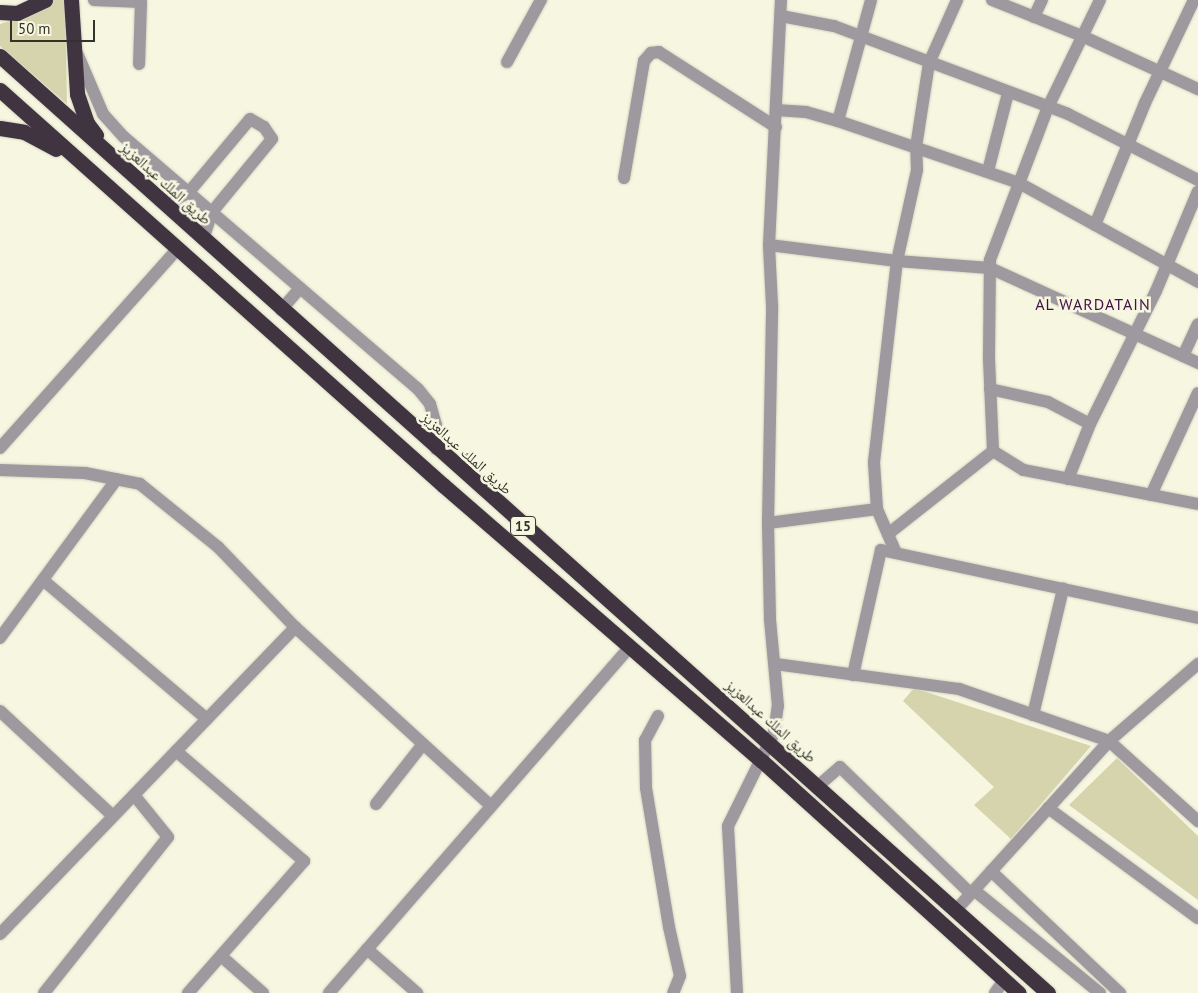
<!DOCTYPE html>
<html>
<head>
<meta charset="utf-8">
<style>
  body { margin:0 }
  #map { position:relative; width:1198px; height:993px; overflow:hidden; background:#f6f6e1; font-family:"PT Sans","Noto Naskh Arabic",sans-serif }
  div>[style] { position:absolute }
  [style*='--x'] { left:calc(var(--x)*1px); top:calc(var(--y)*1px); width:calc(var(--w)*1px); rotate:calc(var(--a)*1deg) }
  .green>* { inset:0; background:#d5d4ac }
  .roads { filter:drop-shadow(0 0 1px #d3d3c0) drop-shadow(0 0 1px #d3d3c0) }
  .minor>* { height:12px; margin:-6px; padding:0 6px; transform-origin:6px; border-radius:6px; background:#9e989f }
  .highway>* { height:15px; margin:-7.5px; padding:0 7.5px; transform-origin:7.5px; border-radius:7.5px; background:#403441 }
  span { translate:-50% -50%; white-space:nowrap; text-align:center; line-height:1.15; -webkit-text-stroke:5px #f6f6e1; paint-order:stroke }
  .shield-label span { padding:1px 4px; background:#f6f6e1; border:1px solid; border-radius:4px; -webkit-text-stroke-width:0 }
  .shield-label { font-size:14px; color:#33332b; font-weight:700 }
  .street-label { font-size:15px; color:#33332b }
  .neighbourhood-label { font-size:16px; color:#401346; letter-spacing:1px }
  .scale { position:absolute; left:10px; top:20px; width:85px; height:22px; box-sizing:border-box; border:2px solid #33332b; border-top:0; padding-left:6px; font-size:15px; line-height:18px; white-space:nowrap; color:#33332b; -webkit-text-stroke:4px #f6f6e1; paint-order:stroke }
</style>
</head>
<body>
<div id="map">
  <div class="green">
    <i style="clip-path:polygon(51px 0,65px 0,67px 104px,0 46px,0 24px,35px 14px)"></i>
    <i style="clip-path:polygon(914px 688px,1091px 746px,1011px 839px,974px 805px,994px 787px,903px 701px)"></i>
    <i style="clip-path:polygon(1117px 758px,1198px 836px,1198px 900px,1069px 805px)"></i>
  </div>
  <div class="roads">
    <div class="minor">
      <i style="--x:94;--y:0;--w:47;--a:2.4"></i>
      <i style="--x:141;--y:2;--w:62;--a:91.8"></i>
      <i style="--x:992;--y:0;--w:97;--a:21.8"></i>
      <i style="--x:1082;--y:36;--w:128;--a:24.6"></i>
      <i style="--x:1100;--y:0;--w:119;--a:115.9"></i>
      <i style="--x:1048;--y:107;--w:164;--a:110.8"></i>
      <i style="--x:990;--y:260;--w:99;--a:90.6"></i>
      <i style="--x:989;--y:359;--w:92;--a:87.5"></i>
      <i style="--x:993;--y:451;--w:36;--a:32"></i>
      <i style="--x:1024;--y:470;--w:177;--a:11.1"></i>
      <i style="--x:781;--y:16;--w:54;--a:10.7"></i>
      <i style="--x:834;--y:26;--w:250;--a:20.6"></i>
      <i style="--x:1068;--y:114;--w:146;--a:26.9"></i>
      <i style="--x:1034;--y:17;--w:19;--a:-65"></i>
      <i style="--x:77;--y:53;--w:66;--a:66.9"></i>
      <i style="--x:103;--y:114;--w:31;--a:48"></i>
      <i style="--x:124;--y:137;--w:387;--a:40.6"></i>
      <i style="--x:418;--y:389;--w:19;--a:51"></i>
      <i style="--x:430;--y:404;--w:22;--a:74"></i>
      <i style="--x:436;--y:425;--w:24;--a:90"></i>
      <i style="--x:507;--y:62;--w:71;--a:-61.3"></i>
      <i style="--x:776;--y:110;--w:30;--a:4"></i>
      <i style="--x:806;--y:112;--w:33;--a:16"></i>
      <i style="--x:838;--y:121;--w:191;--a:18.9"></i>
      <i style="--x:1019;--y:183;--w:205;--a:28.9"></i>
      <i style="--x:838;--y:121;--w:125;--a:-74.7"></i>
      <i style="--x:988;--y:171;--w:81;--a:-75.6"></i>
      <i style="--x:624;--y:178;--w:119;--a:-80.3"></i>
      <i style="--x:644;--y:61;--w:11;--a:-49"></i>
      <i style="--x:651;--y:53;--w:8;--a:-7"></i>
      <i style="--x:659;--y:52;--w:139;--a:32.7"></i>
      <i style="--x:159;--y:200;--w:18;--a:-3"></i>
      <i style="--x:177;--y:199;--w:14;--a:-30"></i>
      <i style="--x:189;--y:192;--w:95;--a:-50.1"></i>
      <i style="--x:250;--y:119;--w:16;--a:30"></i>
      <i style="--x:264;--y:127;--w:14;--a:56"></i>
      <i style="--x:272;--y:139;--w:94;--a:129.4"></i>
      <i style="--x:212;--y:212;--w:29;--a:108"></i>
      <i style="--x:1095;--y:225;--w:132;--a:-67.7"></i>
      <i style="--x:1145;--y:103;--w:114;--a:-64.6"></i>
      <i style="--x:769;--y:245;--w:129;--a:7.1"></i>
      <i style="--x:897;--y:261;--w:93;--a:4.3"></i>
      <i style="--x:990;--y:268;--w:229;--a:24.5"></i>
      <i style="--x:281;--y:310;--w:29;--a:-49"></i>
      <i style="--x:1183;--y:356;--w:35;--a:-65"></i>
      <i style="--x:990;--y:389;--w:59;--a:12.6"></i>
      <i style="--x:1048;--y:402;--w:47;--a:27.6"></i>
      <i style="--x:0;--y:448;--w:268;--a:-48.3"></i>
      <i style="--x:0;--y:470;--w:85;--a:2"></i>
      <i style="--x:85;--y:473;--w:56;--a:11.3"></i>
      <i style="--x:140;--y:484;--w:100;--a:38.9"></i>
      <i style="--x:218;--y:547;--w:111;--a:46.1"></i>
      <i style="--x:1068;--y:479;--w:59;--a:-68.2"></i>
      <i style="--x:1090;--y:424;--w:148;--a:-63.6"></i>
      <i style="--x:1156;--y:291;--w:108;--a:-67.2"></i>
      <i style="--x:1151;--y:495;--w:112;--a:-65.3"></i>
      <i style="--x:768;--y:523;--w:110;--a:-7.3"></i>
      <i style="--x:888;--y:534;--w:134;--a:-38.3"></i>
      <i style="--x:896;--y:553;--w:48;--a:-113.4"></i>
      <i style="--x:877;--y:509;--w:47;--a:-93.7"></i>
      <i style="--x:874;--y:462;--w:202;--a:-83.5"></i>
      <i style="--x:897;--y:261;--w:93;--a:-77.6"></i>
      <i style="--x:917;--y:170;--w:23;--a:-92"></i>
      <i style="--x:916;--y:147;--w:85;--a:-81.2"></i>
      <i style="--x:929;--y:63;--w:69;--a:-66"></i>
      <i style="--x:43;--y:580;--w:215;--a:40.3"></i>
      <i style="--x:0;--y:638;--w:197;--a:-53.7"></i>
      <i style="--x:776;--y:664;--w:185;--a:7.8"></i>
      <i style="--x:959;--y:689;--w:159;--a:19.1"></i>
      <i style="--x:1109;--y:741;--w:120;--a:42"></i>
      <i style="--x:853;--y:675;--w:128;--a:-77.4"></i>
      <i style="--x:881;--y:550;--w:324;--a:12.1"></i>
      <i style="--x:0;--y:711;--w:154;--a:42.9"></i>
      <i style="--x:1033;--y:715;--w:130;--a:-76.6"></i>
      <i style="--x:658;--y:716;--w:27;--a:118"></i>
      <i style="--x:645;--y:740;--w:48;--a:88.8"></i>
      <i style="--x:646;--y:788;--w:141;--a:80.6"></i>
      <i style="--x:669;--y:927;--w:50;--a:77.3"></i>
      <i style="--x:680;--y:976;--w:18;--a:112"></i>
      <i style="--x:176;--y:751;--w:169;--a:40.7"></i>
      <i style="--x:304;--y:861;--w:176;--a:131.3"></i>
      <i style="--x:818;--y:786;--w:29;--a:-41"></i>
      <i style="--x:840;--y:767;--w:182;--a:44.1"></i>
      <i style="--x:376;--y:804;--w:76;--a:-51.9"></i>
      <i style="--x:1048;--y:808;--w:186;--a:36.3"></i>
      <i style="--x:991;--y:871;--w:178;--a:43.4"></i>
      <i style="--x:974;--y:890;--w:163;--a:39.3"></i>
      <i style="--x:956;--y:910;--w:228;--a:-47.8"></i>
      <i style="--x:1109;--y:741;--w:118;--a:-40.9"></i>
      <i style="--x:0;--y:934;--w:426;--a:-46.1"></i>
      <i style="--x:295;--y:627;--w:265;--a:42.4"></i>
      <i style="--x:367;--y:949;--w:67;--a:41.3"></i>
      <i style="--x:221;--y:956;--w:56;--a:41.4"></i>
      <i style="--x:44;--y:993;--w:199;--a:-51.5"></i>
      <i style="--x:168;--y:837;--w:54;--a:-129"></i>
      <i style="--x:329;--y:993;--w:459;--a:-49"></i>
      <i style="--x:737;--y:993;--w:167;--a:-93.1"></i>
      <i style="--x:728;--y:826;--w:104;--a:-63.7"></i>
      <i style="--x:774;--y:733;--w:27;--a:-82"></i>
      <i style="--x:778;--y:706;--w:87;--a:-95.3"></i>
      <i style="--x:770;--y:619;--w:96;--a:-91.2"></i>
      <i style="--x:768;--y:523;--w:218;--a:-88.9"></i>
      <i style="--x:772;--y:305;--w:60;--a:-92.9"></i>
      <i style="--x:769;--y:245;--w:245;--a:-87.2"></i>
      <i style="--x:995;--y:993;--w:16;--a:-55"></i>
    </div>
    <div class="highway">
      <i style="--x:71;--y:0;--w:94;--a:86.3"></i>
      <i style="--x:77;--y:94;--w:31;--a:71"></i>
      <i style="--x:87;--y:123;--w:15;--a:53"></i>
      <i style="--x:0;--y:12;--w:17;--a:3"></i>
      <i style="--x:17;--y:13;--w:31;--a:-25"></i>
      <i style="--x:0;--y:56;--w:1406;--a:41.8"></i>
      <i style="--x:0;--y:90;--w:594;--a:41.72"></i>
      <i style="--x:443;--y:485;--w:422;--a:40.9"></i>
      <i style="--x:762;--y:761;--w:346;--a:42.1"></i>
      <i style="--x:0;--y:128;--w:24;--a:9"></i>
      <i style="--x:24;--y:132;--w:36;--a:28"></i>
    </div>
  </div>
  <div class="shield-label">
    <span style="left:523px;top:526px">15</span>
  </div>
  <div class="street-label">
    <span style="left:166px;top:183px;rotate:42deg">طريق الملك عبدالعزيز</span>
    <span style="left:467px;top:453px;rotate:42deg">طريق الملك عبدالعزيز</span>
    <span style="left:771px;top:721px;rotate:42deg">طريق الملك عبدالعزيز</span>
  </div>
  <div class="neighbourhood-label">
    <span style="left:1093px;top:304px">AL WARDATAIN</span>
  </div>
  <div class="scale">50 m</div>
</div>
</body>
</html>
